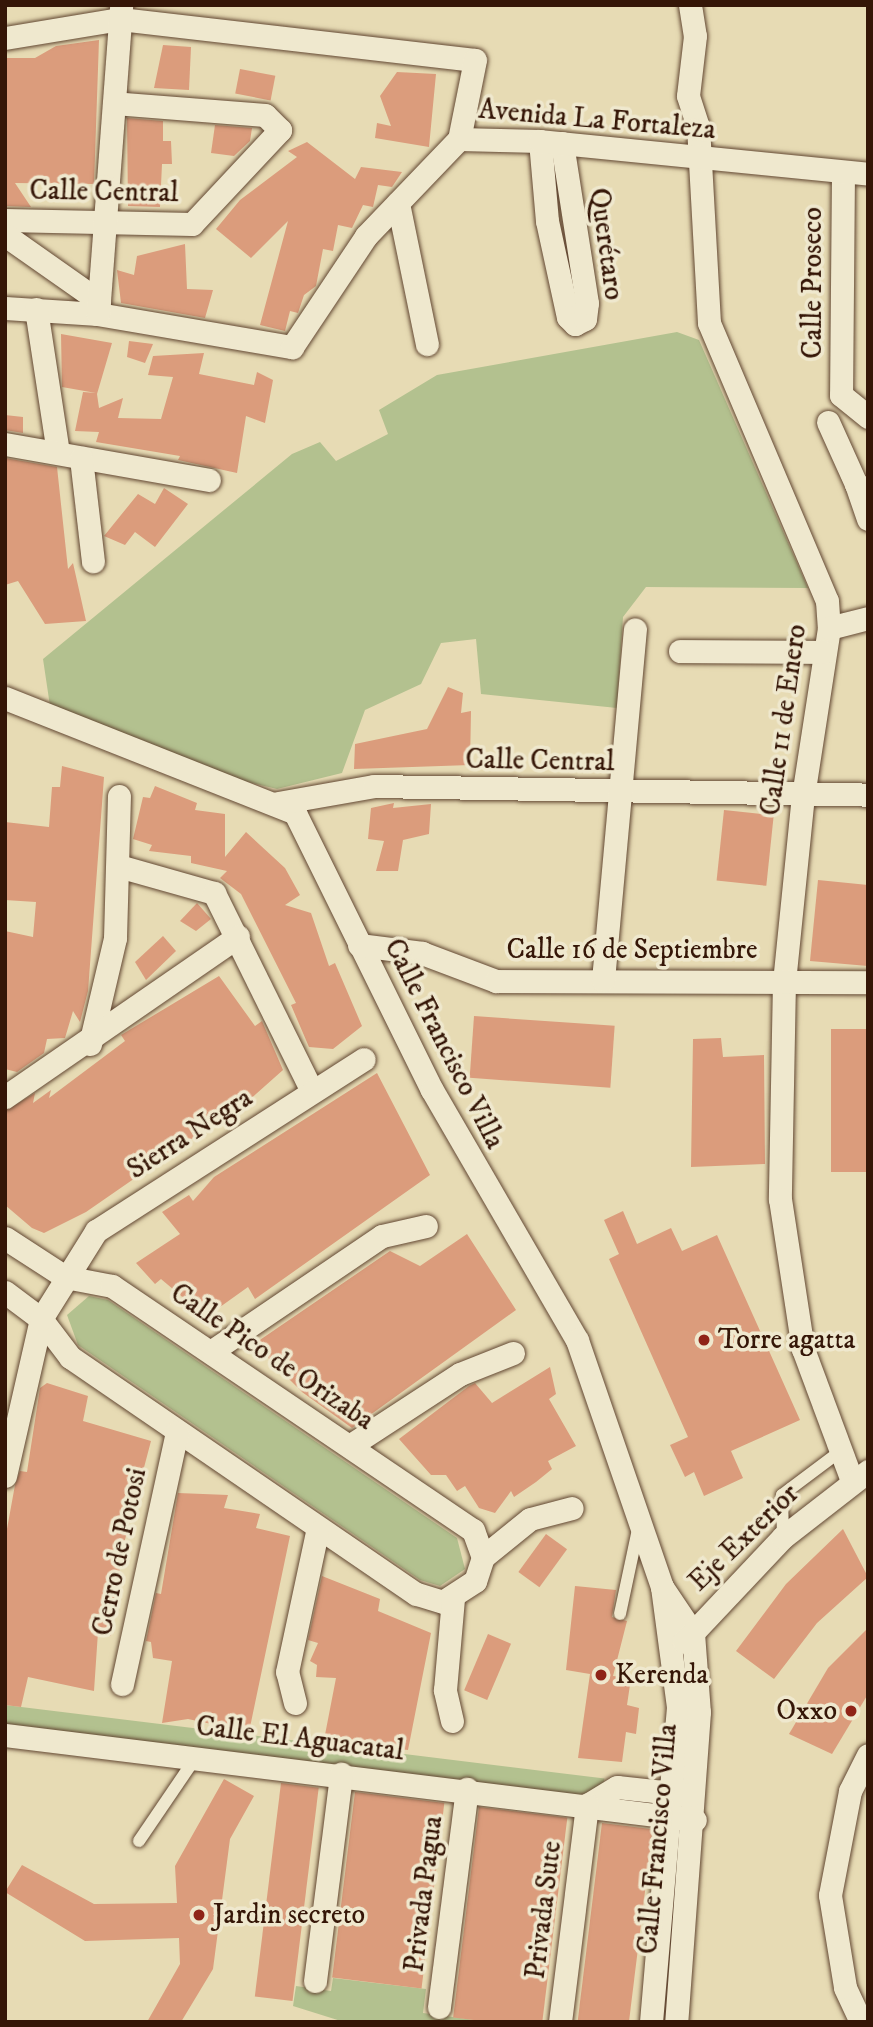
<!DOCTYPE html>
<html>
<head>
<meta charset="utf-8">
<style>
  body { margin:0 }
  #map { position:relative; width:873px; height:2027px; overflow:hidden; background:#e7dbb4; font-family:"IM FELL DW Pica",serif }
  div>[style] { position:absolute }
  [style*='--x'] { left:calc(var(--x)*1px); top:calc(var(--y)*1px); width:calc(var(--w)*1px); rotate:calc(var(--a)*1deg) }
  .green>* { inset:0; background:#b3c18f; transform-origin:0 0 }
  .building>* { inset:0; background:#db9c7c; transform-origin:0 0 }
  .roads { filter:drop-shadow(0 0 2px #624732) drop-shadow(0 0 2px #624732) }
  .service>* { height:12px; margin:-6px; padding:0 6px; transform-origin:6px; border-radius:6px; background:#efe8ce }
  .minor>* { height:23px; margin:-11.5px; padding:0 11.5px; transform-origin:11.5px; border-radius:11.5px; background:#efe8ce }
  .dots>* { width:19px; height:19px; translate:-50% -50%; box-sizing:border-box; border:4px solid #efe8ce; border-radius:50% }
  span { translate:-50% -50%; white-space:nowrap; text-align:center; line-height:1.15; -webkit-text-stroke:7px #efe8ce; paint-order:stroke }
  .street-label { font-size:28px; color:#351607 }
  .poi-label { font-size:28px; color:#351607 }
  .left { translate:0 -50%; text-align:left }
  .right { translate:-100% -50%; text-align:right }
  .frame { position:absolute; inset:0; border:7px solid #351607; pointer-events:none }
</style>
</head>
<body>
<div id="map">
  <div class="green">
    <i style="clip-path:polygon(677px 332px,699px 340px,808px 588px,646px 587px,623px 617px,617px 708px,481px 694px,476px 639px,441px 643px,421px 684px,365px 710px,342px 773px,277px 789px,230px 778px,50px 706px,43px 659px,292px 454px,320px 442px,336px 461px,388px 434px,379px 410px,437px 375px)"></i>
    <i style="clip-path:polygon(89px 1296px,108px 1300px,457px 1538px,465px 1569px,440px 1586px,420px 1580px,78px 1345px,67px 1315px)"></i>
    <i style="left:5px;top:1705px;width:604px;height:21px;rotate:7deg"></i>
    <i style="clip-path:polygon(333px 1978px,426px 1989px,423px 2013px,490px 2022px,344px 2022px,293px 2006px,296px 1986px,331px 1991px)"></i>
  </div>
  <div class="building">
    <i style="clip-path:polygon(99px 40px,94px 184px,15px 183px,31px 207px,5px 206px,5px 58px,35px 58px,56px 46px)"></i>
    <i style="clip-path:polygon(163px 45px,191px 47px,189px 90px,154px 88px)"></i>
    <i style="left:240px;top:69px;width:36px;height:25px;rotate:11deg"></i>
    <i style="clip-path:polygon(397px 72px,436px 74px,429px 147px,375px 138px,377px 123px,391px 126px,380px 96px)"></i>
    <i style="clip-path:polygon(127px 118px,163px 121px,163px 141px,171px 141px,172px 164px,162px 164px,160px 207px,128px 206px)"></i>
    <i style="clip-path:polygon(215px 125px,252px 128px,250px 141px,234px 156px,211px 153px)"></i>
    <i style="clip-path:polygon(307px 142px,355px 179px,361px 167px,402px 172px,392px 187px,378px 185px,373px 207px,363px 205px,352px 228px,338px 225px,333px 251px,323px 249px,316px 286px,304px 295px,298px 313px,290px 311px,285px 331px,260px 325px,288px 221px,251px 258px,216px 229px,240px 200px,297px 157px,288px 151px)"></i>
    <i style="clip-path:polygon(185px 244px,187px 289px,213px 290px,205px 318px,121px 303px,117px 270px,134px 275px,137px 256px)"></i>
    <i style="clip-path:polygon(61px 334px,112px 343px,97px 394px,99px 408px,123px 398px,118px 418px,161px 419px,173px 377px,148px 375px,153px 356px,204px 353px,199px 374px,254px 385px,257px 372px,273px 380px,265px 423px,246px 416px,237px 473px,178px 460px,180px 456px,96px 442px,99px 432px,75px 431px,83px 392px,96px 393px,62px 387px)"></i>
    <i style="clip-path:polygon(129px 341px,153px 344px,145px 363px,127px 357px)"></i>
    <i style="clip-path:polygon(5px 415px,23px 417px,23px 433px,5px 430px)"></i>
    <i style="clip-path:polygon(5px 458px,57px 467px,68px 569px,73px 563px,86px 621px,45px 624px,18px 581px,5px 585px)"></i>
    <i style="clip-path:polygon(164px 488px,188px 504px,155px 547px,135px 532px,125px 545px,104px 536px,138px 494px,155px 504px)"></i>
    <i style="clip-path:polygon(448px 687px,463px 693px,461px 713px,471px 711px,470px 765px,354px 769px,355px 744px,427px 729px)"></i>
    <i style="clip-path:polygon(62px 766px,104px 777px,88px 991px,80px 1022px,73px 1011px,65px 1038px,47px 1039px,44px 1053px,17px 1072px,5px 1069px,5px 931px,33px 937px,36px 902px,5px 900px,5px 822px,49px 827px,52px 787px,60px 787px)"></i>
    <i style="clip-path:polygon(155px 786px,197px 803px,195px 810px,225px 814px,225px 857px,246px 832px,285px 868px,300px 895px,285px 905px,311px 913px,329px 966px,335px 963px,362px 1026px,333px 1049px,309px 1047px,291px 1005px,296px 1003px,241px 894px,220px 878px,227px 871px,191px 863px,191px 856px,149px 851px,152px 845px,133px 839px,143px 797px,150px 798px)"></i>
    <i style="clip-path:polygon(394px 803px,393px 808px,431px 804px,429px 834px,403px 840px,398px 871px,376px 871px,384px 841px,368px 839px,371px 808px)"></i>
    <i style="left:724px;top:810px;width:50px;height:71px;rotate:6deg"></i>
    <i style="clip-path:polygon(818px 880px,868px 885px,868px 966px,810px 961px)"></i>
    <i style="clip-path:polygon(197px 903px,211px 919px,196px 931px,180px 921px)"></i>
    <i style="clip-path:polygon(163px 936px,176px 951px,146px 980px,135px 962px)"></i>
    <i style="clip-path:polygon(219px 976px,255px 1026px,262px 1021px,283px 1070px,219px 1127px,216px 1122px,86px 1212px,44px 1233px,32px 1228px,5px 1205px,5px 1111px,35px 1093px,33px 1103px,51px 1090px,49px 1098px,125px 1041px,121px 1035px)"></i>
    <i style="left:474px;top:1016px;width:141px;height:62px;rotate:4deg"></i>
    <i style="left:831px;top:1029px;width:37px;height:143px"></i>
    <i style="clip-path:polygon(721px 1038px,723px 1057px,764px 1055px,765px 1164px,691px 1167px,693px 1039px)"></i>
    <i style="clip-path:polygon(377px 1073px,430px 1175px,255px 1299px,248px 1287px,206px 1317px,161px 1279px,155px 1284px,136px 1263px,180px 1234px,162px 1212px,189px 1195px,193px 1201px,214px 1177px)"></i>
    <i style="clip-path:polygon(623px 1211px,637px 1244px,671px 1228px,682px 1251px,717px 1235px,800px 1420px,731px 1451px,743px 1478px,704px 1496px,694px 1472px,685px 1477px,670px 1445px,688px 1437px,609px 1259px,619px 1254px,604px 1220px)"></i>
    <i style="clip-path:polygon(467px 1234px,516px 1310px,352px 1428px,302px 1392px,254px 1344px,390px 1251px,420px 1266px)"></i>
    <i style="clip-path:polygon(550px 1367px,556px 1394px,549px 1399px,576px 1446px,548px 1461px,552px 1469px,536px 1482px,514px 1497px,511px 1491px,495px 1513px,479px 1508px,465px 1486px,457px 1491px,446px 1475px,431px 1475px,399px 1439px,469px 1386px,475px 1383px,492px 1403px)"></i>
    <i style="clip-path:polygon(47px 1383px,88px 1396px,83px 1421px,151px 1441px,122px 1551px,111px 1636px,98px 1632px,94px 1691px,28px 1677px,21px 1707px,5px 1705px,5px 1540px,15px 1485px,20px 1471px,27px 1472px,40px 1388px)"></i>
    <i style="clip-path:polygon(178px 1493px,228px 1495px,224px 1508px,260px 1514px,256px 1528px,290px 1536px,249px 1732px,188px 1719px,162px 1723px,172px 1661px,153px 1658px,151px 1642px,146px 1641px,156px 1593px,161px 1594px)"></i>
    <i style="clip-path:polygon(843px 1529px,868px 1577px,817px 1623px,774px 1679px,736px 1651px,786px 1584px)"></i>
    <i style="left:546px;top:1534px;width:26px;height:47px;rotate:36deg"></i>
    <i style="clip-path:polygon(322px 1576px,380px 1599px,378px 1611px,431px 1633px,408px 1750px,324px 1740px,336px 1678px,316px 1677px,317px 1665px,310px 1661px,318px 1643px,308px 1640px)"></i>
    <i style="clip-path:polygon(575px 1586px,616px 1590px,612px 1617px,627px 1621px,613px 1676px,631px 1678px,627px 1705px,639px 1708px,636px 1734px,626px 1732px,622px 1762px,578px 1758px,590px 1674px,566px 1670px)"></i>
    <i style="clip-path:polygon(868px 1628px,868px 1694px,832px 1754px,789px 1734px,828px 1668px)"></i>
    <i style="left:488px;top:1634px;width:25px;height:61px;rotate:23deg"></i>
    <i style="clip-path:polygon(224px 1779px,254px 1796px,230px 1839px,213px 1969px,181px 2022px,147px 2022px,180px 1964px,179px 1938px,85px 1941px,5px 1892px,22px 1865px,94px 1904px,177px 1903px,175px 1866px)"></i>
    <i style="left:281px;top:1783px;width:38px;height:215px;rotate:7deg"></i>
    <i style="left:355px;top:1792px;width:90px;height:187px;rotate:7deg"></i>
    <i style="left:479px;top:1807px;width:89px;height:212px;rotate:7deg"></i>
    <i style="left:602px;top:1823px;width:51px;height:200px;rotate:7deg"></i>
  </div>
  <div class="roads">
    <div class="service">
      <i style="--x:783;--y:1537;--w:42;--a:-91.4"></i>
      <i style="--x:782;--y:1495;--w:70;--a:-36.9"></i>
      <i style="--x:620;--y:1614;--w:87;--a:-78"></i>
      <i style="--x:139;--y:1841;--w:102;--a:-55.8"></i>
    </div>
    <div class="minor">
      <i style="--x:690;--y:5;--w:31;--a:81"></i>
      <i style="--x:695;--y:36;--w:60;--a:96.7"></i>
      <i style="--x:688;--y:96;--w:32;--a:72"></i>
      <i style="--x:698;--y:126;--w:197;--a:86.8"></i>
      <i style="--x:709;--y:323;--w:302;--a:67"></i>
      <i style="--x:827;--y:601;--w:27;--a:86"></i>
      <i style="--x:829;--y:628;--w:169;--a:98.8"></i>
      <i style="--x:803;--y:795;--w:187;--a:95.8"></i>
      <i style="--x:784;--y:981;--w:218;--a:91.1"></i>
      <i style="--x:780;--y:1199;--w:152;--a:81.3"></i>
      <i style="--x:803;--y:1349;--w:141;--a:69.6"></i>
      <i style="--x:5;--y:38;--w:117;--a:-9.4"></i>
      <i style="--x:120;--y:19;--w:357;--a:6.6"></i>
      <i style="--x:475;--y:60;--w:81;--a:101.4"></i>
      <i style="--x:540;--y:141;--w:80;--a:85"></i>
      <i style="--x:547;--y:221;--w:98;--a:77.7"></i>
      <i style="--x:568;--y:317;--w:10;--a:45"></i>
      <i style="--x:575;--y:324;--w:11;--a:-27"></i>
      <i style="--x:585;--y:319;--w:16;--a:-83"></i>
      <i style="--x:587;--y:303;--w:162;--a:-98.9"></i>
      <i style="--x:843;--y:172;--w:223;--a:90.5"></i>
      <i style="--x:841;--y:395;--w:35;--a:39"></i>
      <i style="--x:398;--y:203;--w:144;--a:78.4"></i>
      <i style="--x:5;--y:220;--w:187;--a:1.2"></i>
      <i style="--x:192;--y:224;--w:129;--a:-46.9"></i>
      <i style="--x:280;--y:130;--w:21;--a:-135"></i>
      <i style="--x:265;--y:115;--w:151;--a:-175.5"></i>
      <i style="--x:5;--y:235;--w:115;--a:35.1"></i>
      <i style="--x:5;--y:308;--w:93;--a:3.7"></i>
      <i style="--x:98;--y:314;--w:197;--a:9.7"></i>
      <i style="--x:292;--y:347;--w:133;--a:-56.3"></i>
      <i style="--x:366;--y:236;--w:134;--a:-46.2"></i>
      <i style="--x:459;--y:139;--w:81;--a:1.4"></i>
      <i style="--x:540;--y:141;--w:330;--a:5.7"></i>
      <i style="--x:36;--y:309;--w:145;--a:81.3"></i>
      <i style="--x:98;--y:314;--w:310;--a:-85.7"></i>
      <i style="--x:828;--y:422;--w:68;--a:65.7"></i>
      <i style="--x:856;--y:484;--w:14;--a:30"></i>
      <i style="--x:5;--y:444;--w:207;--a:10"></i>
      <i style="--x:81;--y:458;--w:104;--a:83.4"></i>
      <i style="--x:856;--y:484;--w:37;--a:71"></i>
      <i style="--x:829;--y:628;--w:40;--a:-14.4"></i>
      <i style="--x:680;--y:651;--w:144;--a:0.4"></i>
      <i style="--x:5;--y:698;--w:312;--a:21.6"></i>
      <i style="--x:295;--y:813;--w:309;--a:63.7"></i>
      <i style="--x:432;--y:1090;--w:289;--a:59.9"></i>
      <i style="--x:577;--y:1340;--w:261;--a:71"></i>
      <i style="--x:662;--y:1587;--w:121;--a:82.4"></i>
      <i style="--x:678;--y:1707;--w:316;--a:94.9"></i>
      <i style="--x:278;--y:803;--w:97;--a:-10"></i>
      <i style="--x:374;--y:786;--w:494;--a:1"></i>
      <i style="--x:122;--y:867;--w:96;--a:15.8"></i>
      <i style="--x:214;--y:893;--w:221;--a:63.7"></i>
      <i style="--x:359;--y:945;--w:64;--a:7.2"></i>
      <i style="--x:422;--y:953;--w:79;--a:20.7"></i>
      <i style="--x:496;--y:981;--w:372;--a:0.2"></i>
      <i style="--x:603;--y:980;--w:352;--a:-84.8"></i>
      <i style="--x:90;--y:1044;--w:109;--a:-76.7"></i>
      <i style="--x:115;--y:938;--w:142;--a:-88.4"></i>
      <i style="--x:5;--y:1097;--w:283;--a:-34.6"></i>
      <i style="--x:5;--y:1238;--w:72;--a:33"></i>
      <i style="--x:65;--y:1277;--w:48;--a:10.8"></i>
      <i style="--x:112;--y:1286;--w:436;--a:34.1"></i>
      <i style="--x:473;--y:1530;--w:29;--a:70"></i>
      <i style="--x:483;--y:1557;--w:25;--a:108"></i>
      <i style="--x:475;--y:1581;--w:38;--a:147"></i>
      <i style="--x:443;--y:1602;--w:28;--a:-163"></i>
      <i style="--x:416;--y:1594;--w:419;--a:-145.6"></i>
      <i style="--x:70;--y:1357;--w:48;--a:-127.3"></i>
      <i style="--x:41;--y:1319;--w:45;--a:-143.1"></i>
      <i style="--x:212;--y:1351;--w:205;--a:-34.1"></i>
      <i style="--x:382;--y:1236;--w:45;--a:-12.8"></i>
      <i style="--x:351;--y:1445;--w:130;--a:-33.1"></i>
      <i style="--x:460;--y:1374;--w:57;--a:-21.6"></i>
      <i style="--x:5;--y:1476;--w:161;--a:-77.1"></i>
      <i style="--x:41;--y:1319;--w:104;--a:-58"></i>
      <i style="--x:96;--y:1231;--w:318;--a:-32.7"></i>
      <i style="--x:483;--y:1557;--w:60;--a:-39"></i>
      <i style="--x:530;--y:1519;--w:43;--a:-14.7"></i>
      <i style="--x:662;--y:1587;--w:55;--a:56"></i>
      <i style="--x:693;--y:1633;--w:79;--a:85.7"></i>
      <i style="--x:699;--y:1712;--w:311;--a:94.2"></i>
      <i style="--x:684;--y:1642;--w:144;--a:-46.7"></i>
      <i style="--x:783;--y:1537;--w:108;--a:-37.8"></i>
      <i style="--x:122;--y:1684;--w:258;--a:-77.7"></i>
      <i style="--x:295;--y:1703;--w:32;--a:-104"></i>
      <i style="--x:287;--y:1672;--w:143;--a:-77.9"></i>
      <i style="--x:452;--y:1721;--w:32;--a:-103"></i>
      <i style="--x:445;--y:1690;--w:91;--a:-85"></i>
      <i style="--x:5;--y:1735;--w:695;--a:7.02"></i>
      <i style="--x:587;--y:1805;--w:35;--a:-31"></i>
      <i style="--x:617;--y:1787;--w:74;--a:6.2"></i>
      <i style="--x:315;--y:1981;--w:209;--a:-82.8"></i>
      <i style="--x:439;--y:2007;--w:220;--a:-82.7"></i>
      <i style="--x:560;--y:2022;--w:219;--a:-82.9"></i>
      <i style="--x:861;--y:2022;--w:38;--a:-115"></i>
      <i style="--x:845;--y:1987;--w:93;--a:-99.3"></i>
      <i style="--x:830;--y:1895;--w:106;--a:-79.1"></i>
      <i style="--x:850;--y:1791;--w:40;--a:-63.4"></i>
    </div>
  </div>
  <div class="dots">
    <i style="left:704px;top:1340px;background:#8f2418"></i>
    <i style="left:601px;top:1675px;background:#8f2418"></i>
    <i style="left:851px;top:1711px;background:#8f2418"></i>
    <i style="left:199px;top:1915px;background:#8f2418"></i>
  </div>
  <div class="street-label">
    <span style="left:597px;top:120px;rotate:5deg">Avenida La Fortaleza</span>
    <span style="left:104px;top:192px;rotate:1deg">Calle Central</span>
    <span style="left:606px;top:244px;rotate:82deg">Querétaro</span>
    <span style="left:813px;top:283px;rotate:-90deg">Calle Proseco</span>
    <span style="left:784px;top:720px;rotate:-82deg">Calle 11 de Enero</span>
    <span style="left:540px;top:761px;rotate:1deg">Calle Central</span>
    <span style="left:632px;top:950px">Calle 16 de Septiembre</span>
    <span style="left:444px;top:1044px;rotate:63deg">Calle Francisco Villa</span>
    <span style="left:190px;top:1134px;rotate:-33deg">Sierra Negra</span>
    <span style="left:272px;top:1357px;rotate:34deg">Calle Pico de Orizaba</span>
    <span style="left:744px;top:1538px;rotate:-44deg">Eje Exterior</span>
    <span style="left:120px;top:1552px;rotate:-78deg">Cerro de Potosi</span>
    <span style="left:300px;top:1739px;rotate:7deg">Calle El Aguacatal</span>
    <span style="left:658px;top:1839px;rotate:-85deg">Calle Francisco Villa</span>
    <span style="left:424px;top:1894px;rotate:-83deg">Privada Pagua</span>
    <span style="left:544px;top:1910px;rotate:-83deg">Privada Sute</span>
  </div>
  <div class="poi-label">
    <span class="left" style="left:718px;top:1340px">Torre agatta</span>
    <span class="left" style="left:615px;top:1675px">Kerenda</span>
    <span class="right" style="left:837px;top:1711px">Oxxo</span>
    <span class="left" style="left:213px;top:1915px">Jardin secreto</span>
  </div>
  <div class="frame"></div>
</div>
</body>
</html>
